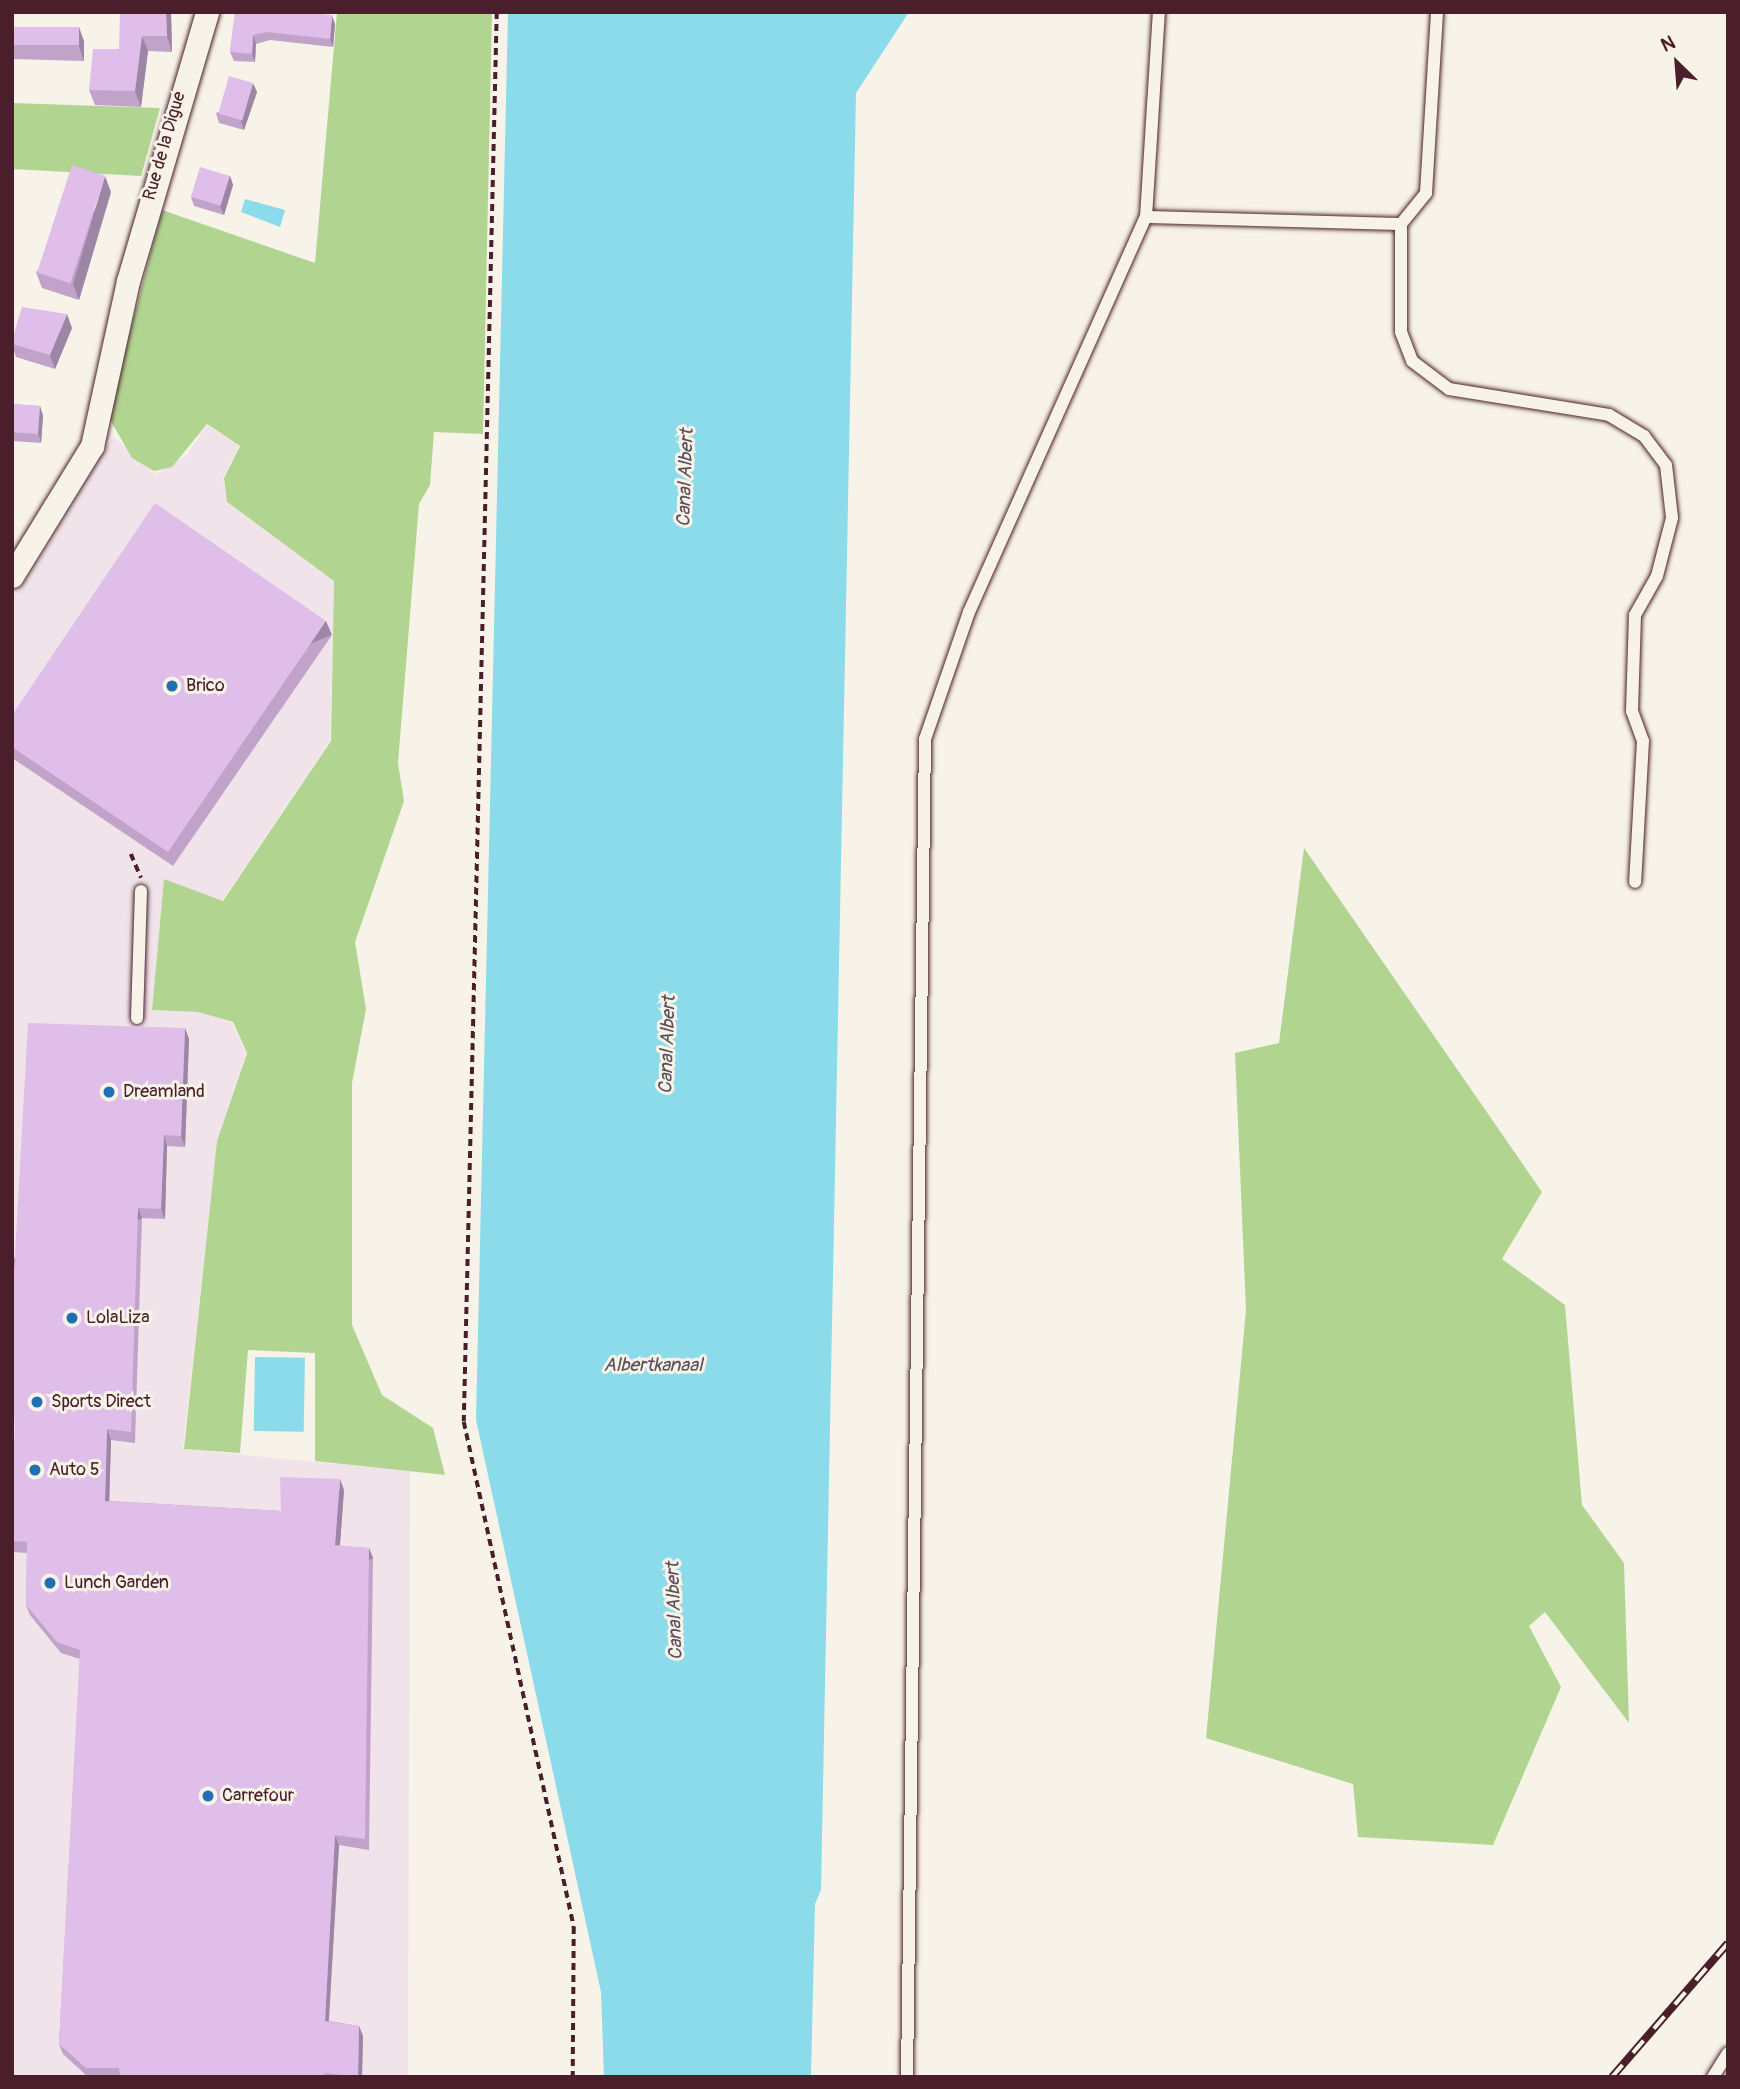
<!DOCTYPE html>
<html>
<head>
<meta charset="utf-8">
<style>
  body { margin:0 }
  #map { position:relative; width:1740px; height:2089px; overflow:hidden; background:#f7f3e8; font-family:Pangolin,sans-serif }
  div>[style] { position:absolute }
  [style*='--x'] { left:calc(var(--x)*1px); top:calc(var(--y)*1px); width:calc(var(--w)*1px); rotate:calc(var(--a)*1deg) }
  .built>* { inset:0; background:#f0e3e9 }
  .green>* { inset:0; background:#b1d591 }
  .water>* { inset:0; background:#8cdbea; transform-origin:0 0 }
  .path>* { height:3.5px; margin-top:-1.75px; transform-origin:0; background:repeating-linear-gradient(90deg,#4a1f2b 0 7px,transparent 0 12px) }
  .roads { filter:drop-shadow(0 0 2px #4a1f2b) drop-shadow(0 0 2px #4a1f2b) }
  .service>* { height:12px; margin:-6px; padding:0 6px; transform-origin:6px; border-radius:6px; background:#f7f3e8 }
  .minor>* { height:23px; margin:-11.5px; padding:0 11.5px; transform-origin:11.5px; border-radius:11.5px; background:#f7f3e8 }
  .rail>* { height:8px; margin-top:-4px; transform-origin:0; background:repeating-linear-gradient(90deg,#f7f3e8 0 16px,#4a1f2b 0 32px); box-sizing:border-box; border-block:2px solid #4a1f2b }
  .wall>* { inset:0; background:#c1a3c9 }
  .shaded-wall>* { inset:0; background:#9d85a4; transform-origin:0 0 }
  .building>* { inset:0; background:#e0beea; transform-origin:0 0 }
  .dots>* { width:19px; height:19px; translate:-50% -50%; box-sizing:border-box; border:4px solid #f7f3e8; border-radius:50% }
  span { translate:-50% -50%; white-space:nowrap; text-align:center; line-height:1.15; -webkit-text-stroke:6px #f7f3e8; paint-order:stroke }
  .street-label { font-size:18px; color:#4a1f2b }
  .poi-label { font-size:18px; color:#4a1f2b }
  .left { translate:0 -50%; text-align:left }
  .water-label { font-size:19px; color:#5a4e5b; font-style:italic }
  .frame { position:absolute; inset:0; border:14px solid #4a1f2b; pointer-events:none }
  .north { position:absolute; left:1642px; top:28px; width:70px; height:70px; -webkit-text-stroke:5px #f7f3e8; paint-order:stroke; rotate:335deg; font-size:19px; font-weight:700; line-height:28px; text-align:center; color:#4a1f2b }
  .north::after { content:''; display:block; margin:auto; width:24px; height:32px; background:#4a1f2b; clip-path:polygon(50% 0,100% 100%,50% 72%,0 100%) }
</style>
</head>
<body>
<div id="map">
  <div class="built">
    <i style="clip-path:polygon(207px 425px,239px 446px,223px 478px,227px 503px,334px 581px,330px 741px,222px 901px,164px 879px,152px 1010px,199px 1012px,232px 1023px,246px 1053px,217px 1141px,183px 1449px,410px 1471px,408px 2077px,12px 2077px,12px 595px,28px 579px,113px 436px,155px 474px,186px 456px)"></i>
  </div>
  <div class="green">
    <i style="clip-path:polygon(337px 12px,492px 12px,483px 434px,434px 432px,430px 485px,419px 504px,398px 763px,404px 801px,355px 942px,366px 1009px,352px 1083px,352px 1325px,382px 1395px,433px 1428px,445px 1475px,315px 1461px,315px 1353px,248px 1350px,240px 1453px,184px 1449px,217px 1141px,247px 1053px,233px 1022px,198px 1012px,152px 1010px,164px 879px,223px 901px,331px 741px,334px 581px,227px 502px,224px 478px,240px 446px,207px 424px,172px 467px,154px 471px,132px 458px,108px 416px,162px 210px,315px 263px)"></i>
    <i style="clip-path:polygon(12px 103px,160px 108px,141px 176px,12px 169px)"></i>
    <i style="clip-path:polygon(1304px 848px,1542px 1192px,1502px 1259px,1565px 1305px,1582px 1505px,1624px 1563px,1629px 1723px,1545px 1612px,1529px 1626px,1561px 1687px,1493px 1845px,1358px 1837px,1353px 1784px,1206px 1738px,1246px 1310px,1235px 1053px,1279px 1043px)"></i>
  </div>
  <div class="water">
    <i style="clip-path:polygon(508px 12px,909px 12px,856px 93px,821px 1890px,815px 1904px,811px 2077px,604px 2077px,601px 1992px,476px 1420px)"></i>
    <i style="clip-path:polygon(245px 199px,285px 210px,280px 227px,241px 212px)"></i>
    <i style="left:255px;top:1357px;width:50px;height:74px;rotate:1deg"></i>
  </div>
  <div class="path">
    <i style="--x:497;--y:12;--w:1410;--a:91.34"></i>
    <i style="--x:464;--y:1422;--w:517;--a:77.71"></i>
    <i style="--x:574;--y:1927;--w:150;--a:90.4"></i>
    <i style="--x:131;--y:854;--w:26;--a:67"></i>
  </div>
  <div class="roads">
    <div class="service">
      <i style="--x:1146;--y:217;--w:255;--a:1.6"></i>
      <i style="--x:1401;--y:224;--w:108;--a:90"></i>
      <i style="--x:1401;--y:332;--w:31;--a:69"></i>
      <i style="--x:1412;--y:361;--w:46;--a:37.1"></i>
      <i style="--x:1449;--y:389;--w:162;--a:9.2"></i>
      <i style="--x:1609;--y:415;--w:41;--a:31"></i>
      <i style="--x:1644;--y:436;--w:36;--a:53"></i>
      <i style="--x:1666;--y:465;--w:53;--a:83.5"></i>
      <i style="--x:1672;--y:518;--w:60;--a:104.5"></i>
      <i style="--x:1657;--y:576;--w:45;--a:119.4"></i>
      <i style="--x:1635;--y:615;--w:96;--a:91.8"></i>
      <i style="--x:1632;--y:711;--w:32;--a:70"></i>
      <i style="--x:1643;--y:741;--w:141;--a:93.2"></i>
      <i style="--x:1401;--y:224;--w:40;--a:-51"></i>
      <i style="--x:1426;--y:193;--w:181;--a:-86.5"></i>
      <i style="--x:137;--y:1018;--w:127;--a:-88.2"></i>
      <i style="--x:907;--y:2077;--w:1338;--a:-89.23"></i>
      <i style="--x:925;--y:739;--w:134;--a:-70.9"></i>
      <i style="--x:969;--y:612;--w:433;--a:-65.9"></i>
      <i style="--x:1146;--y:217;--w:205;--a:-86.4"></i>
      <i style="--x:1713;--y:2077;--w:28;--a:-58"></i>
    </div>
    <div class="minor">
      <i style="--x:12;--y:576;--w:153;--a:-58.4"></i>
      <i style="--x:92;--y:446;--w:169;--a:-77.7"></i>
      <i style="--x:128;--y:281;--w:280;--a:-73.6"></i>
    </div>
  </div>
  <div class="rail">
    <i style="--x:1612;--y:2077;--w:177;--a:-49.1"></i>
  </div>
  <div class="wall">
    <i style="clip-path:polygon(171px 12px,172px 52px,148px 51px,141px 107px,95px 105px,89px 90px,119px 49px)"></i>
    <i style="clip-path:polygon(235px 12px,316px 12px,316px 14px,335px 24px,333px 47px,270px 40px,256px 44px,255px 62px,234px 61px,230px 52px)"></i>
    <i style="clip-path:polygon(12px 27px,84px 41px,84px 61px,12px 59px)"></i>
    <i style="clip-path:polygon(257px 92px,244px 130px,219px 123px,216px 113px)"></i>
    <i style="clip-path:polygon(230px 176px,233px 185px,224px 215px,194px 206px,191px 197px)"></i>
    <i style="clip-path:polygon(111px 192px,79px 300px,42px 288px,36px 272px)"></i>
    <i style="clip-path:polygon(72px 328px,55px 369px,16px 357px,12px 346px,12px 340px)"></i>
    <i style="clip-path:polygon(12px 404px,40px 406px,43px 416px,41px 443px,12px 441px)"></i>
    <i style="clip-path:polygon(332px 635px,173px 866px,12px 758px,12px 715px)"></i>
    <i style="clip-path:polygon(185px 1028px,189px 1039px,185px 1147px,167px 1146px,165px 1219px,142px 1218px,135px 1443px,111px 1440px,109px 1501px,281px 1511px,344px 1490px,340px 1546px,369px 1548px,373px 1558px,369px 1850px,339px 1845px,329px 2021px,359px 2026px,363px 2036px,362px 2077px,88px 2077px,63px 2054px,59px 2044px,80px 1659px,61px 1653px,30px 1615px,26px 1605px,27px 1553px,13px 1552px,12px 1550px,12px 1476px)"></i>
  </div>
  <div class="shaded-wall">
    <i style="clip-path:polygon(166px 12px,171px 12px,172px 52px,167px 36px)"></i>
    <i style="clip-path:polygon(332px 15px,335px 24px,333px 47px,330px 39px)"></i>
    <i style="clip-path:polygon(79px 27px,84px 41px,84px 61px,79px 47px)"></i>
    <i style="clip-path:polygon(253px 35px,256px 44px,255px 62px,252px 54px)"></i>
    <i style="clip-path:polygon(142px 36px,148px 51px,141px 107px,135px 91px)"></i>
    <i style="clip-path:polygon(253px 83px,257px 92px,244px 130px,241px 121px)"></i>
    <i style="clip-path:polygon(105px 176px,111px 192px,79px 300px,73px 284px)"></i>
    <i style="clip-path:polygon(230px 176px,233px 185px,224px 215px,220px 206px)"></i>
    <i style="clip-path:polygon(67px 314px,72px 328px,55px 369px,50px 355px)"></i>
    <i style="clip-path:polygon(40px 406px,43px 416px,41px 443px,38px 433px)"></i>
    <i style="left:326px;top:621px;width:15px;height:280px;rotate:67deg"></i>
    <i style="clip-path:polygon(185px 1028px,189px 1039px,185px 1147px,181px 1136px)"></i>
    <i style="clip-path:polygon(164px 1135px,167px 1146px,165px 1219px,161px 1209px)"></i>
    <i style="left:138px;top:1208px;width:11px;height:224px;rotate:68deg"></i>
    <i style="clip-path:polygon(107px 1429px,111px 1440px,109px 1512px,105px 1501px)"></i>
    <i style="clip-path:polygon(340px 1479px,344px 1490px,339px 1556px,335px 1545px)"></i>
    <i style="left:369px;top:1548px;width:11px;height:291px;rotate:68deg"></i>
    <i style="clip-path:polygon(335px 1835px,339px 1845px,328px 2031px,325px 2021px)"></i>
    <i style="clip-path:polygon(359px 2026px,363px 2036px,362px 2077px,358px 2077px)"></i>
  </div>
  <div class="building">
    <i style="clip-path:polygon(120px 12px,166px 12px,167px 36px,142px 36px,135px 91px,89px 90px,93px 49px,119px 49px)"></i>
    <i style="clip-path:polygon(235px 12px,312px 12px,312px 13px,332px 15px,330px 39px,267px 32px,253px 35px,252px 54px,230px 52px)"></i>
    <i style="left:12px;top:27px;width:67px;height:18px"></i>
    <i style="left:229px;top:76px;width:25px;height:39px;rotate:16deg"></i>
    <i style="left:72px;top:165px;width:35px;height:113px;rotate:18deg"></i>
    <i style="left:200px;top:167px;width:31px;height:31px;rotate:17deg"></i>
    <i style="clip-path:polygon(22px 307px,67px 314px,50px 355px,12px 344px,12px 340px)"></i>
    <i style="left:12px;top:404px;width:28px;height:28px;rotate:4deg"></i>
    <i style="clip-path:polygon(155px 503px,326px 621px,168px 852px,12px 747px,12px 715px)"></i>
    <i style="clip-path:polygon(28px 1023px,185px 1028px,181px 1136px,164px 1135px,161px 1209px,138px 1208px,131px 1432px,107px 1429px,105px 1501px,281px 1511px,280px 1477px,340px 1479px,335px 1545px,369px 1548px,365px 1839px,335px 1835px,325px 2021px,359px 2026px,358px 2077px,325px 2073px,324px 2077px,120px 2077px,119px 2068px,86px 2068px,59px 2044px,80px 1650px,57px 1642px,26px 1605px,27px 1542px,12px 1541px,12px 1476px,15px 1428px,12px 1389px,12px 1309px)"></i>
  </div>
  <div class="dots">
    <i style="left:172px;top:686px;background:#1f6fb2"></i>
    <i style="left:109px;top:1092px;background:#1f6fb2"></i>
    <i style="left:72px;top:1318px;background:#1f6fb2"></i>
    <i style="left:37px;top:1402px;background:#1f6fb2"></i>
    <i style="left:35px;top:1470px;background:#1f6fb2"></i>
    <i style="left:50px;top:1583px;background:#1f6fb2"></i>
    <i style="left:208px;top:1796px;background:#1f6fb2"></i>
  </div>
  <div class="street-label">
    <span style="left:165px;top:146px;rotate:-74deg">Rue de la Digue</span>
  </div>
  <div class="poi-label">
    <span class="left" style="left:186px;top:686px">Brico</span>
    <span class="left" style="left:123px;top:1092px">Dreamland</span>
    <span class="left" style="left:86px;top:1318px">LolaLiza</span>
    <span class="left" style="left:51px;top:1402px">Sports Direct</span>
    <span class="left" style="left:49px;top:1470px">Auto 5</span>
    <span class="left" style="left:64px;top:1583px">Lunch Garden</span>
    <span class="left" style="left:222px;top:1796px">Carrefour</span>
  </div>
  <div class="water-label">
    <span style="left:686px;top:478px;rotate:-88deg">Canal Albert</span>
    <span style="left:668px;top:1045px;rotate:-88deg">Canal Albert</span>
    <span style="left:653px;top:1366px">Albertkanaal</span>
    <span style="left:675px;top:1611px;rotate:-92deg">Canal Albert</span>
  </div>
  <div class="frame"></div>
  <div class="north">N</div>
</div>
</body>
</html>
